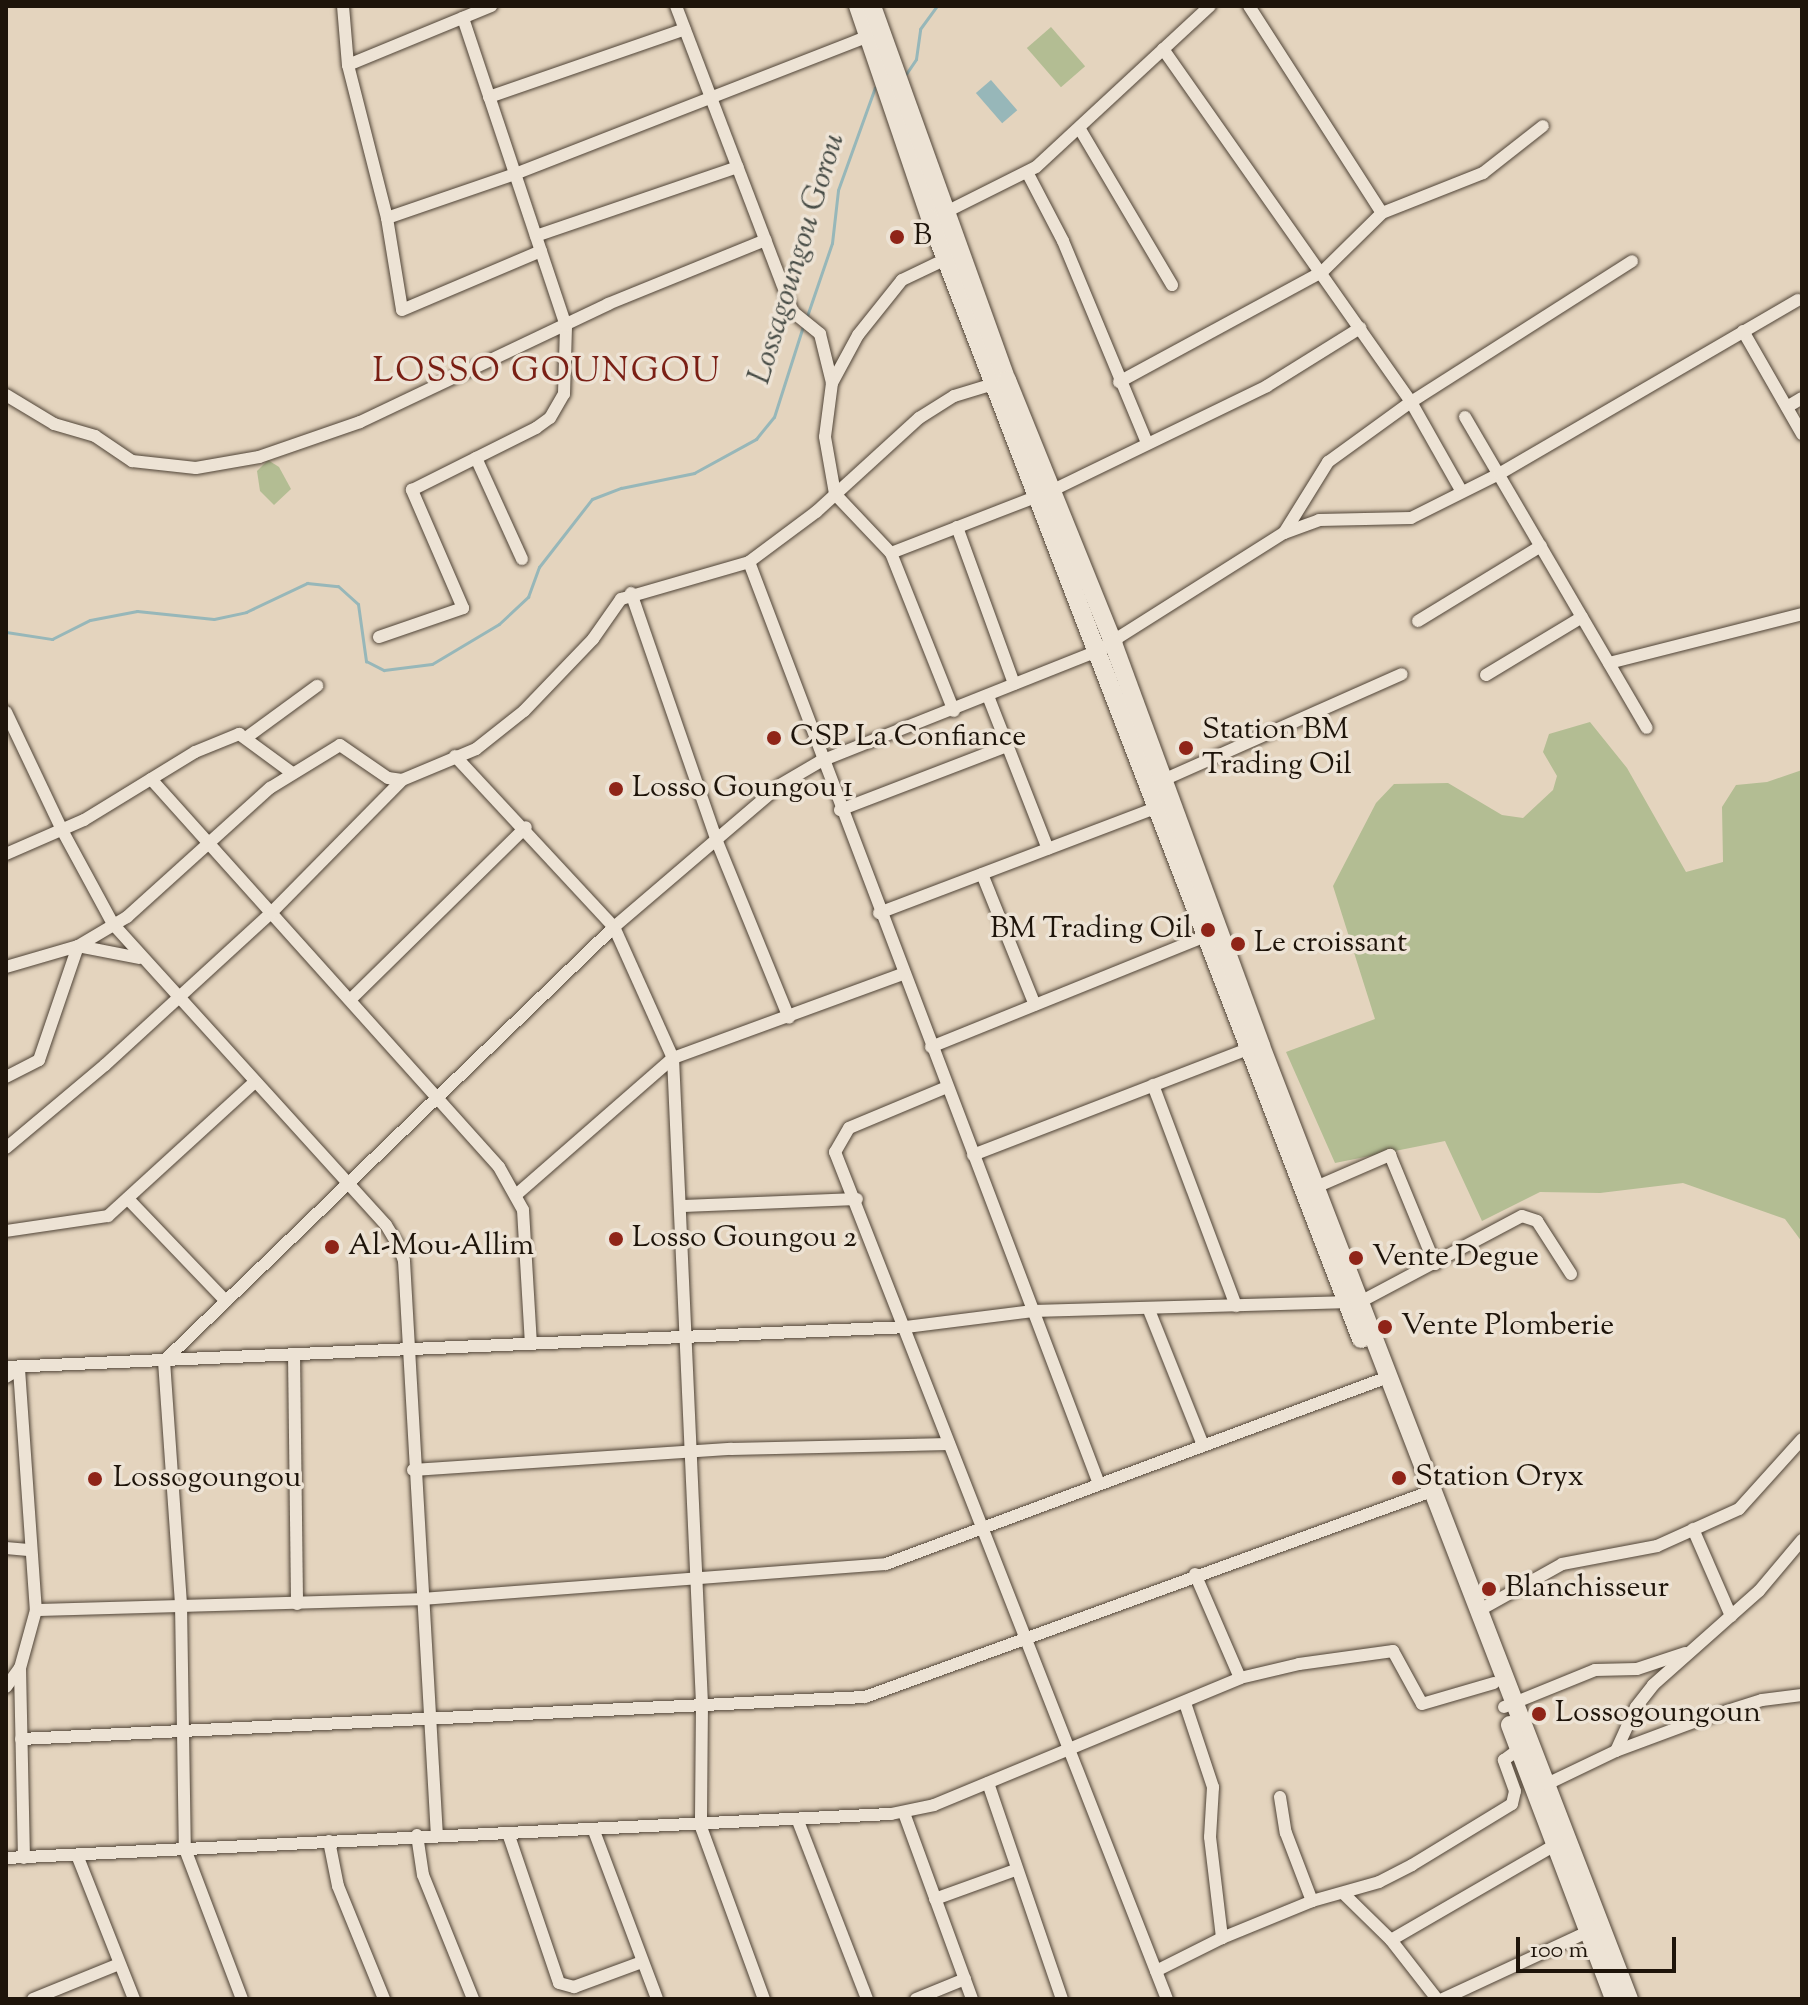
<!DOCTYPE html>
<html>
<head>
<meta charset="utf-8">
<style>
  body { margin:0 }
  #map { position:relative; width:1808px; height:2005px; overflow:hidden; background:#e4d4be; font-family:"Sorts Mill Goudy",serif }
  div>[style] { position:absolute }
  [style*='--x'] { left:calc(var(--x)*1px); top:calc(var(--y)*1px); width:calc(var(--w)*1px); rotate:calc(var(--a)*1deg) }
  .green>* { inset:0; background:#b3bd93; transform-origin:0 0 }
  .water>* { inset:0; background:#97b7b9; transform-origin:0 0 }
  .stream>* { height:3px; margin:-1.5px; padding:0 1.5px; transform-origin:1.5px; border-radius:1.5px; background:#97b7b9 }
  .roads { filter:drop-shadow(0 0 2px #504437) drop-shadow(0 0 2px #504437) }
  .street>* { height:12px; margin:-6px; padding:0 6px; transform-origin:6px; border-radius:6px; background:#ede3d5 }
  .secondary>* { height:18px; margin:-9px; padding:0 9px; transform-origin:9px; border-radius:9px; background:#ede3d5 }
  .dots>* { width:22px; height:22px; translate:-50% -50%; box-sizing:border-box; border:4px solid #ede3d5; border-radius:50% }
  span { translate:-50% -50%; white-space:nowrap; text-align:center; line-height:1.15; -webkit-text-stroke:7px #ede3d5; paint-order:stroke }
  .poi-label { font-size:30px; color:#1e140a }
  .left { translate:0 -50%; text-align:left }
  .right { translate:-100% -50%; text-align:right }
  .water-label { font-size:32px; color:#484d47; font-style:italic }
  .quarter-label { font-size:34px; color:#7a1f14; letter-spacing:2px }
  .frame { position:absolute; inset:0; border:8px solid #1e140a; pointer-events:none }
  .scale { position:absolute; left:1516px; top:1937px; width:160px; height:36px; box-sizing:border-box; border:4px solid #1e140a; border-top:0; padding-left:10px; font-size:24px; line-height:28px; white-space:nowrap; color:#1e140a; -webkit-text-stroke:6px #ede3d5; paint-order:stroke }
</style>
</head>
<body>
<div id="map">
  <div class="green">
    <i style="left:1051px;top:27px;width:52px;height:32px;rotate:49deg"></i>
    <i style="clip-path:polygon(268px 460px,279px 467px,291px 489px,274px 505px,260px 491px,257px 471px)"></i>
    <i style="clip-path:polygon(1590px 722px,1627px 768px,1686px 872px,1723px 862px,1722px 807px,1736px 785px,1767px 782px,1802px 770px,1802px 1242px,1785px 1219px,1683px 1183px,1600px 1193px,1540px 1192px,1482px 1221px,1445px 1141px,1335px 1163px,1286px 1052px,1375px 1019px,1333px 886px,1376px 803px,1394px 784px,1448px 783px,1502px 815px,1523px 818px,1553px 790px,1557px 776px,1543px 752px,1549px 734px)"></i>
  </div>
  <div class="water">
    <i style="left:991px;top:80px;width:40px;height:20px;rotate:49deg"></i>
  </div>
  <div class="stream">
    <i style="--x:906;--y:74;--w:18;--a:-56"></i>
    <i style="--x:916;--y:59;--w:30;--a:-82"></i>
    <i style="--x:920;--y:29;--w:29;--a:-54"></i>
    <i style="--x:806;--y:319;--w:80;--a:-71.1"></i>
    <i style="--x:832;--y:243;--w:53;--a:-83.5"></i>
    <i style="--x:838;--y:190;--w:109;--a:-70.2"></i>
    <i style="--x:6;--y:632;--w:47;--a:8.7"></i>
    <i style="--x:52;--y:639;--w:42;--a:-26.6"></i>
    <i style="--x:90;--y:620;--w:48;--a:-10.8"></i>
    <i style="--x:137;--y:611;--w:77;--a:5.9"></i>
    <i style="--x:214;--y:619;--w:33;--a:-12"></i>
    <i style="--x:246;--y:612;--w:68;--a:-25.4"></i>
    <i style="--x:307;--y:583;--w:31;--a:6"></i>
    <i style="--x:338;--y:586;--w:27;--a:42"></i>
    <i style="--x:358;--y:604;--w:58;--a:82"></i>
    <i style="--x:366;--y:661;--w:20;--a:27"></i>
    <i style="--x:384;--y:670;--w:48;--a:-7.1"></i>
    <i style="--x:432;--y:664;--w:78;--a:-30.8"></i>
    <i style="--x:499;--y:624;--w:40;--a:-43"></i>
    <i style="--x:528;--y:597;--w:32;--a:-70"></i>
    <i style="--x:539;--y:567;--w:86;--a:-52.1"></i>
    <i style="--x:592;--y:499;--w:31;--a:-21"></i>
    <i style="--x:621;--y:488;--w:75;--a:-11.6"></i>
    <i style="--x:694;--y:473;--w:71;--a:-28.7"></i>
    <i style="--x:756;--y:439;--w:28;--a:-51"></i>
    <i style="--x:774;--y:417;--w:96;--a:-72.3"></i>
  </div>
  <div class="roads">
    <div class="street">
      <i style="--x:343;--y:6;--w:59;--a:85.2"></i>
      <i style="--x:348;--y:65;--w:158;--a:75.7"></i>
      <i style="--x:387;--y:218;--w:93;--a:80.7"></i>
      <i style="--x:402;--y:310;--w:151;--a:-23"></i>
      <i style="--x:676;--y:6;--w:328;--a:69.1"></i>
      <i style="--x:793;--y:312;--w:35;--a:39"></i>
      <i style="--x:820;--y:334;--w:50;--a:76.2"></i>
      <i style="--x:1249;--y:6;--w:246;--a:57.3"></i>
      <i style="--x:1163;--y:49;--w:431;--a:54.9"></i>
      <i style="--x:1411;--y:402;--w:103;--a:60.5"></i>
      <i style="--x:348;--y:65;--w:155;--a:-22.4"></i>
      <i style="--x:489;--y:97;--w:207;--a:-19.1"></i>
      <i style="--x:1081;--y:131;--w:179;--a:59.4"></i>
      <i style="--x:1027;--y:172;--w:78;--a:62.4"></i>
      <i style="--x:1063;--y:241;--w:219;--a:67.4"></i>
      <i style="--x:940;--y:215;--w:107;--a:-26.6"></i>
      <i style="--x:1036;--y:167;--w:237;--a:-42.8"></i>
      <i style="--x:387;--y:218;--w:135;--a:-19"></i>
      <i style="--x:515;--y:174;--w:380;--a:-21.3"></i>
      <i style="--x:536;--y:236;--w:213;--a:-18.9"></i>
      <i style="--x:946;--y:259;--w:49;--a:154.5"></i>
      <i style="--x:902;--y:280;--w:70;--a:128.7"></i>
      <i style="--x:858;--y:335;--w:55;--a:118.4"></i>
      <i style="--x:832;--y:383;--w:54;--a:97.4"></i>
      <i style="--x:825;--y:437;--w:58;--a:80"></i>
      <i style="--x:835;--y:494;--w:81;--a:46.5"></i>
      <i style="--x:891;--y:553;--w:170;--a:68.3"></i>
      <i style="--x:1743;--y:331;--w:119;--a:60.2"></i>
      <i style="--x:1000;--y:382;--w:48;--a:163.1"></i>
      <i style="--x:954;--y:396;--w:41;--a:147.8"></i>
      <i style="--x:919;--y:418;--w:139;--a:137.6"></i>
      <i style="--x:816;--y:512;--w:84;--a:143.3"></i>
      <i style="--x:749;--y:562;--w:986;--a:69.21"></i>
      <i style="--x:1119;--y:382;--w:231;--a:-28.5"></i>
      <i style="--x:1322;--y:272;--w:84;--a:-44.5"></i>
      <i style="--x:1382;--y:213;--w:109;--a:-21.6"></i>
      <i style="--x:1483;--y:173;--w:76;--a:-38.1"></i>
      <i style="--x:6;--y:395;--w:56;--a:31.1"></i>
      <i style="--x:54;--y:424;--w:43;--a:16.3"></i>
      <i style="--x:95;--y:436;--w:45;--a:34"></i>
      <i style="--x:132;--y:461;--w:64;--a:6.2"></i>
      <i style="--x:196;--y:468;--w:64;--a:-9.9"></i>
      <i style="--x:259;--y:457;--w:107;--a:-19.1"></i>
      <i style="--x:360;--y:422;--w:275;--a:-25.4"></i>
      <i style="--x:608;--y:304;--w:170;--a:-22.1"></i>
      <i style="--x:1787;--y:407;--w:17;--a:-31"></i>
      <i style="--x:1465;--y:417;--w:360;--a:59.7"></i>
      <i style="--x:476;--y:458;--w:111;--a:65.5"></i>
      <i style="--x:957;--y:527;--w:167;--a:70"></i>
      <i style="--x:1284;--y:533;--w:84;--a:-58.2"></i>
      <i style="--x:1328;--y:462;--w:102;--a:-35.9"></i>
      <i style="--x:1411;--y:402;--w:262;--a:-32.5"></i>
      <i style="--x:891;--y:553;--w:172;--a:-21.2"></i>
      <i style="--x:1051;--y:491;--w:240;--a:-25.9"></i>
      <i style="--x:1267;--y:386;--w:110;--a:-31.9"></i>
      <i style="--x:631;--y:593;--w:260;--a:70.9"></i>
      <i style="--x:716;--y:839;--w:193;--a:67.8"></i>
      <i style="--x:1418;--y:621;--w:144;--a:-31.4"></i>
      <i style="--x:379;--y:637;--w:89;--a:-19"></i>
      <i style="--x:463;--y:608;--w:129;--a:-113.4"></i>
      <i style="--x:412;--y:490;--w:139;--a:-26.6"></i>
      <i style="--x:536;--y:428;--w:17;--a:-36"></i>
      <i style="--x:550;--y:418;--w:28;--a:-60"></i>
      <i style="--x:564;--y:394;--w:68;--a:-88.3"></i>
      <i style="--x:566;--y:326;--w:325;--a:-108.5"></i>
      <i style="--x:1609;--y:663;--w:199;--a:-14.2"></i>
      <i style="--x:1486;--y:675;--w:112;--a:-31.1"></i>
      <i style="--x:988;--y:696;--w:164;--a:68.6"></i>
      <i style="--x:6;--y:712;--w:131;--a:64.6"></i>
      <i style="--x:62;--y:830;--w:107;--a:61.5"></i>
      <i style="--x:113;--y:924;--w:406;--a:47.8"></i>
      <i style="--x:386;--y:1225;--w:26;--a:59"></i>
      <i style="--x:399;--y:1247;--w:15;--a:70"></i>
      <i style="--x:404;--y:1261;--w:576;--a:86.72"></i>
      <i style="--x:247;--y:737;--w:87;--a:-36.1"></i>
      <i style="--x:455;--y:756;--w:233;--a:47.1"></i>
      <i style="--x:614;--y:927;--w:144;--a:65.8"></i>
      <i style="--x:673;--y:1058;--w:646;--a:87.43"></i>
      <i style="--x:702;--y:1703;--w:124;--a:90.5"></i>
      <i style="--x:701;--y:1827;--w:183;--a:69.9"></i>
      <i style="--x:151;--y:779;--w:521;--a:48.11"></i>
      <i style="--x:499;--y:1167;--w:49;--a:60.8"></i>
      <i style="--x:523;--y:1210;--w:133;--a:86.6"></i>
      <i style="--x:1163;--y:780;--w:261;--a:-23.9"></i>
      <i style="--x:840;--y:810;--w:179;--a:-21"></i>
      <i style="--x:6;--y:854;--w:85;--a:-23.6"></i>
      <i style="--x:84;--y:820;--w:130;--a:-31.5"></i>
      <i style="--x:195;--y:752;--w:48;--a:-22.2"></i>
      <i style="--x:239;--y:734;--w:64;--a:36.2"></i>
      <i style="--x:982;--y:874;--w:141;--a:68"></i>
      <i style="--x:879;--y:913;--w:296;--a:-20.8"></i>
      <i style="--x:6;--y:967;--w:75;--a:-16.3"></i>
      <i style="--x:78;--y:946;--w:57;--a:-30.6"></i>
      <i style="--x:127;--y:917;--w:193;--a:-42.1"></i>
      <i style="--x:270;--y:788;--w:82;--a:-31.6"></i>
      <i style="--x:340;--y:745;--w:58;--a:34.5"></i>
      <i style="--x:388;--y:778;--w:14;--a:8"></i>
      <i style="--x:351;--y:999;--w:245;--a:-44.5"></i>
      <i style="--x:931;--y:1047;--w:301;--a:-22"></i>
      <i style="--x:6;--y:1077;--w:37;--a:-27"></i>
      <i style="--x:39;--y:1060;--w:120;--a:-71.1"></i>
      <i style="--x:78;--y:946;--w:62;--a:11.1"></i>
      <i style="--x:1153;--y:1085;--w:236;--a:69.4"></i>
      <i style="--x:947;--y:1087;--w:106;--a:157.3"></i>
      <i style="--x:849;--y:1128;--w:28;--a:120"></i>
      <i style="--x:835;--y:1152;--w:910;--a:68.6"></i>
      <i style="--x:6;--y:1148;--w:129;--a:-40"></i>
      <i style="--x:105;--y:1065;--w:226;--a:-42.5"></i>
      <i style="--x:272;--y:912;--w:185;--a:-45.4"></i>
      <i style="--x:402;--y:780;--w:80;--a:-22.7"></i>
      <i style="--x:476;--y:749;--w:61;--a:-38.4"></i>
      <i style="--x:524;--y:711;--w:100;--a:-46.2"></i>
      <i style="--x:593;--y:639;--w:49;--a:-55"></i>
      <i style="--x:621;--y:599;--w:133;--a:-16.1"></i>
      <i style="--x:973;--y:1155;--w:300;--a:-21.1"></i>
      <i style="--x:1316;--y:1187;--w:81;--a:-23.4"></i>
      <i style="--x:1390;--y:1155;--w:118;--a:67.6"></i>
      <i style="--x:517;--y:1194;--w:207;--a:-41.1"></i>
      <i style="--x:673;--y:1058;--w:245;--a:-20.1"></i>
      <i style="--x:129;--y:1200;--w:140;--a:46.2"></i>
      <i style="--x:683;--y:1206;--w:174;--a:-2.3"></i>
      <i style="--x:6;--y:1231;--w:103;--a:-8.4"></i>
      <i style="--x:108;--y:1216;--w:199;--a:-42.4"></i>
      <i style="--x:1149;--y:1310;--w:145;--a:68.2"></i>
      <i style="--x:294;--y:1354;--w:250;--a:89.3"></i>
      <i style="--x:164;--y:1361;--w:625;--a:-43.96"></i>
      <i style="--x:614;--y:927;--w:218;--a:-40.5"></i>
      <i style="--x:780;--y:785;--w:48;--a:-30.3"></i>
      <i style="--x:821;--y:761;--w:297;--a:-21.7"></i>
      <i style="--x:1097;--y:651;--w:221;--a:-32.3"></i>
      <i style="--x:1284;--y:533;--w:37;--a:-20"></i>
      <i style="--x:1319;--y:520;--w:92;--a:-1.2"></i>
      <i style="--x:1411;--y:518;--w:98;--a:-26.6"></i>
      <i style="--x:1499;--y:474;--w:346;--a:-30.2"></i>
      <i style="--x:164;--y:1361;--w:244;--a:86"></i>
      <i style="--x:181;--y:1604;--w:245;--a:89.1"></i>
      <i style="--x:185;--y:1849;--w:160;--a:69.2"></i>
      <i style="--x:6;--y:1367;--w:901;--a:-2.54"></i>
      <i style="--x:906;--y:1327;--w:128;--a:-7.2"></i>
      <i style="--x:1033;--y:1311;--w:327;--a:-1.6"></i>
      <i style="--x:1360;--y:1302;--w:183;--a:-28"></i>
      <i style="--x:1522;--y:1216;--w:16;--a:18"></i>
      <i style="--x:1537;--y:1221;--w:63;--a:57.3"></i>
      <i style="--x:6;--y:1377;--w:15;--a:-32"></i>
      <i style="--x:19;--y:1369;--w:242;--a:86"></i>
      <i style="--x:36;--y:1610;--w:60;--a:105.4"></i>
      <i style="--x:20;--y:1668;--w:190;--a:88.8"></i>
      <i style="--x:413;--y:1470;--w:319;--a:-3.8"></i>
      <i style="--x:731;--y:1449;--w:218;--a:-1.3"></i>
      <i style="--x:1693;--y:1529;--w:95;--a:66.4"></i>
      <i style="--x:6;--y:1548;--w:25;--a:5"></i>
      <i style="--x:1195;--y:1574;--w:113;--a:66.6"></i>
      <i style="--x:36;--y:1610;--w:385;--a:-1.6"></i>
      <i style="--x:421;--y:1599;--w:466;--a:-4.3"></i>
      <i style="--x:886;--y:1564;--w:536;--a:-20.43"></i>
      <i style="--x:1478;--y:1611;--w:96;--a:-29.2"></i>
      <i style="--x:1562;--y:1564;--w:97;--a:-10.7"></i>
      <i style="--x:1657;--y:1546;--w:90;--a:-24.3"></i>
      <i style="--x:1739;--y:1509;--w:94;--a:-48"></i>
      <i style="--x:6;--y:1687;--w:24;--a:-54"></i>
      <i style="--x:1185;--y:1703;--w:89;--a:71.6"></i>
      <i style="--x:1213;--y:1787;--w:50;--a:93.4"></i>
      <i style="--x:1210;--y:1837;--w:102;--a:83.2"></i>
      <i style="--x:1504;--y:1707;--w:98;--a:-22.1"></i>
      <i style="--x:1595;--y:1670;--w:42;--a:-1.4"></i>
      <i style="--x:1637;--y:1669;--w:51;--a:-18.4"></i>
      <i style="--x:21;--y:1739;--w:845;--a:-2.85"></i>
      <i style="--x:865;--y:1697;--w:603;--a:-19.97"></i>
      <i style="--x:1616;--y:1751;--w:48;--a:-65.6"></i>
      <i style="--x:1636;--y:1707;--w:28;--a:-52"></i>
      <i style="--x:1653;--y:1685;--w:142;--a:-41.6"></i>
      <i style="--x:1759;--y:1591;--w:67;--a:-49.9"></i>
      <i style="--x:988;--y:1783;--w:228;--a:71.1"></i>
      <i style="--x:1547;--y:1784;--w:76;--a:-25.6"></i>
      <i style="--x:1616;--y:1751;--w:89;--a:-20.5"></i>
      <i style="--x:1699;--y:1720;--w:66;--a:-17.6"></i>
      <i style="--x:1762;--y:1700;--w:40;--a:-7.1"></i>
      <i style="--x:1280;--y:1797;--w:36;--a:81"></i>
      <i style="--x:1286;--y:1833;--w:73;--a:69.1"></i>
      <i style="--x:904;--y:1813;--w:198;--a:69.9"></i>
      <i style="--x:798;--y:1821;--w:191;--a:68.8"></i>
      <i style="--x:594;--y:1831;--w:179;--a:69.4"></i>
      <i style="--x:417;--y:1835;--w:40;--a:81.5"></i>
      <i style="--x:423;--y:1875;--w:134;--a:68"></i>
      <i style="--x:509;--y:1836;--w:155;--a:71.2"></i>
      <i style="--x:559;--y:1983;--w:16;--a:15"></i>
      <i style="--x:574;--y:1987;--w:72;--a:-20.2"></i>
      <i style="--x:329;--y:1841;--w:46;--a:78.7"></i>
      <i style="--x:338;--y:1886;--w:122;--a:67.8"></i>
      <i style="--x:77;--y:1855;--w:155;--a:68.4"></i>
      <i style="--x:6;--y:1858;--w:886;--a:-2.85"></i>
      <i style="--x:891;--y:1814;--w:44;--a:-11.8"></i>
      <i style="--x:934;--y:1805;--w:331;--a:-22.5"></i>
      <i style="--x:1240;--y:1678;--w:61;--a:-13.3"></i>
      <i style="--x:1299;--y:1664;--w:95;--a:-7.9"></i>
      <i style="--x:1393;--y:1651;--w:60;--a:61.3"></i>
      <i style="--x:1422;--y:1704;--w:75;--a:-16.3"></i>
      <i style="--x:1345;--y:1895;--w:64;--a:44.4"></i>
      <i style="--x:1391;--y:1940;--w:75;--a:52.1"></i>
      <i style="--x:935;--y:1899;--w:85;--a:-19.9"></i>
      <i style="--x:1391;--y:1940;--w:195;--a:-30.1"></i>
      <i style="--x:1156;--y:1971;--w:74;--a:-26.6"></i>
      <i style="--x:1222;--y:1938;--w:97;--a:-22.3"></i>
      <i style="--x:1312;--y:1901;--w:70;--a:-15.8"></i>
      <i style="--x:1379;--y:1882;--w:37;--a:-27"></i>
      <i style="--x:1412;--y:1865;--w:117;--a:-31.4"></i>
      <i style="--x:1512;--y:1804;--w:13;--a:-77"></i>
      <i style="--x:1515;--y:1791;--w:33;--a:-110"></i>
      <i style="--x:1504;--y:1760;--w:19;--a:-36"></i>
      <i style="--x:33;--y:1999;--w:93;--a:-22.1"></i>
      <i style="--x:916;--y:1999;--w:53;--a:-22.2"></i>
      <i style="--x:1443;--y:1999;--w:166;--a:-24.9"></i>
    </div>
    <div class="secondary">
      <i style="--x:858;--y:6;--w:224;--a:71.2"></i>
      <i style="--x:930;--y:218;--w:1201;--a:68.97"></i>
      <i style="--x:872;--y:6;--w:398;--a:70.2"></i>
      <i style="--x:1007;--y:380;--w:284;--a:68"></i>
      <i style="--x:1113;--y:643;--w:429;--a:69.8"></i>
      <i style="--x:1261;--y:1046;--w:1022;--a:68.89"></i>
      <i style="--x:1510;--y:1725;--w:293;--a:69.2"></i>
    </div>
  </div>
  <div class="dots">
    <i style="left:897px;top:237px;background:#8f2418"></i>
    <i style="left:774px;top:738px;background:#8f2418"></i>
    <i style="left:1186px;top:748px;background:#8f2418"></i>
    <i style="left:616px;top:789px;background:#8f2418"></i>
    <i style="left:1208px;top:930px;background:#8f2418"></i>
    <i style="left:1238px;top:944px;background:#8f2418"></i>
    <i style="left:616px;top:1239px;background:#8f2418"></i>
    <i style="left:332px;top:1247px;background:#8f2418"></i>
    <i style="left:1356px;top:1258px;background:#8f2418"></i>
    <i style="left:1385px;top:1327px;background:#8f2418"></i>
    <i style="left:1399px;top:1478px;background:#8f2418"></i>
    <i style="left:95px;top:1479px;background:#8f2418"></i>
    <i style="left:1489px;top:1589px;background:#8f2418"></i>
    <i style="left:1539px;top:1714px;background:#8f2418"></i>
  </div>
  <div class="poi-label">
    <span class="left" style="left:913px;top:237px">B</span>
    <span class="left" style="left:1202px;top:748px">Station BM<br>Trading Oil</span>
    <span class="left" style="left:790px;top:738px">CSP La Confiance</span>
    <span class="left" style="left:632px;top:789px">Losso Goungou 1</span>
    <span class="right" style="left:1192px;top:930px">BM Trading Oil</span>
    <span class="left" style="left:1254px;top:944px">Le croissant</span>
    <span class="left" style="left:632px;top:1239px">Losso Goungou 2</span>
    <span class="left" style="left:348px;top:1247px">Al-Mou-Allim</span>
    <span class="left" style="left:1372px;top:1258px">Vente Degue</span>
    <span class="left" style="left:1401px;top:1327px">Vente Plomberie</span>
    <span class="left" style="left:1415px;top:1478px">Station Oryx</span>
    <span class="left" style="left:113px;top:1479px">Lossogoungou</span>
    <span class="left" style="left:1505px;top:1589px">Blanchisseur</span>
    <span class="left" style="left:1555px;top:1714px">Lossogoungoun</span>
  </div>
  <div class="water-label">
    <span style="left:798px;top:259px;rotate:-73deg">Lossagoungou Gorou</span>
  </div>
  <div class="quarter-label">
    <span style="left:547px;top:373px">LOSSO GOUNGOU</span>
  </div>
  <div class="frame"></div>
  <div class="scale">100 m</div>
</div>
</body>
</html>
